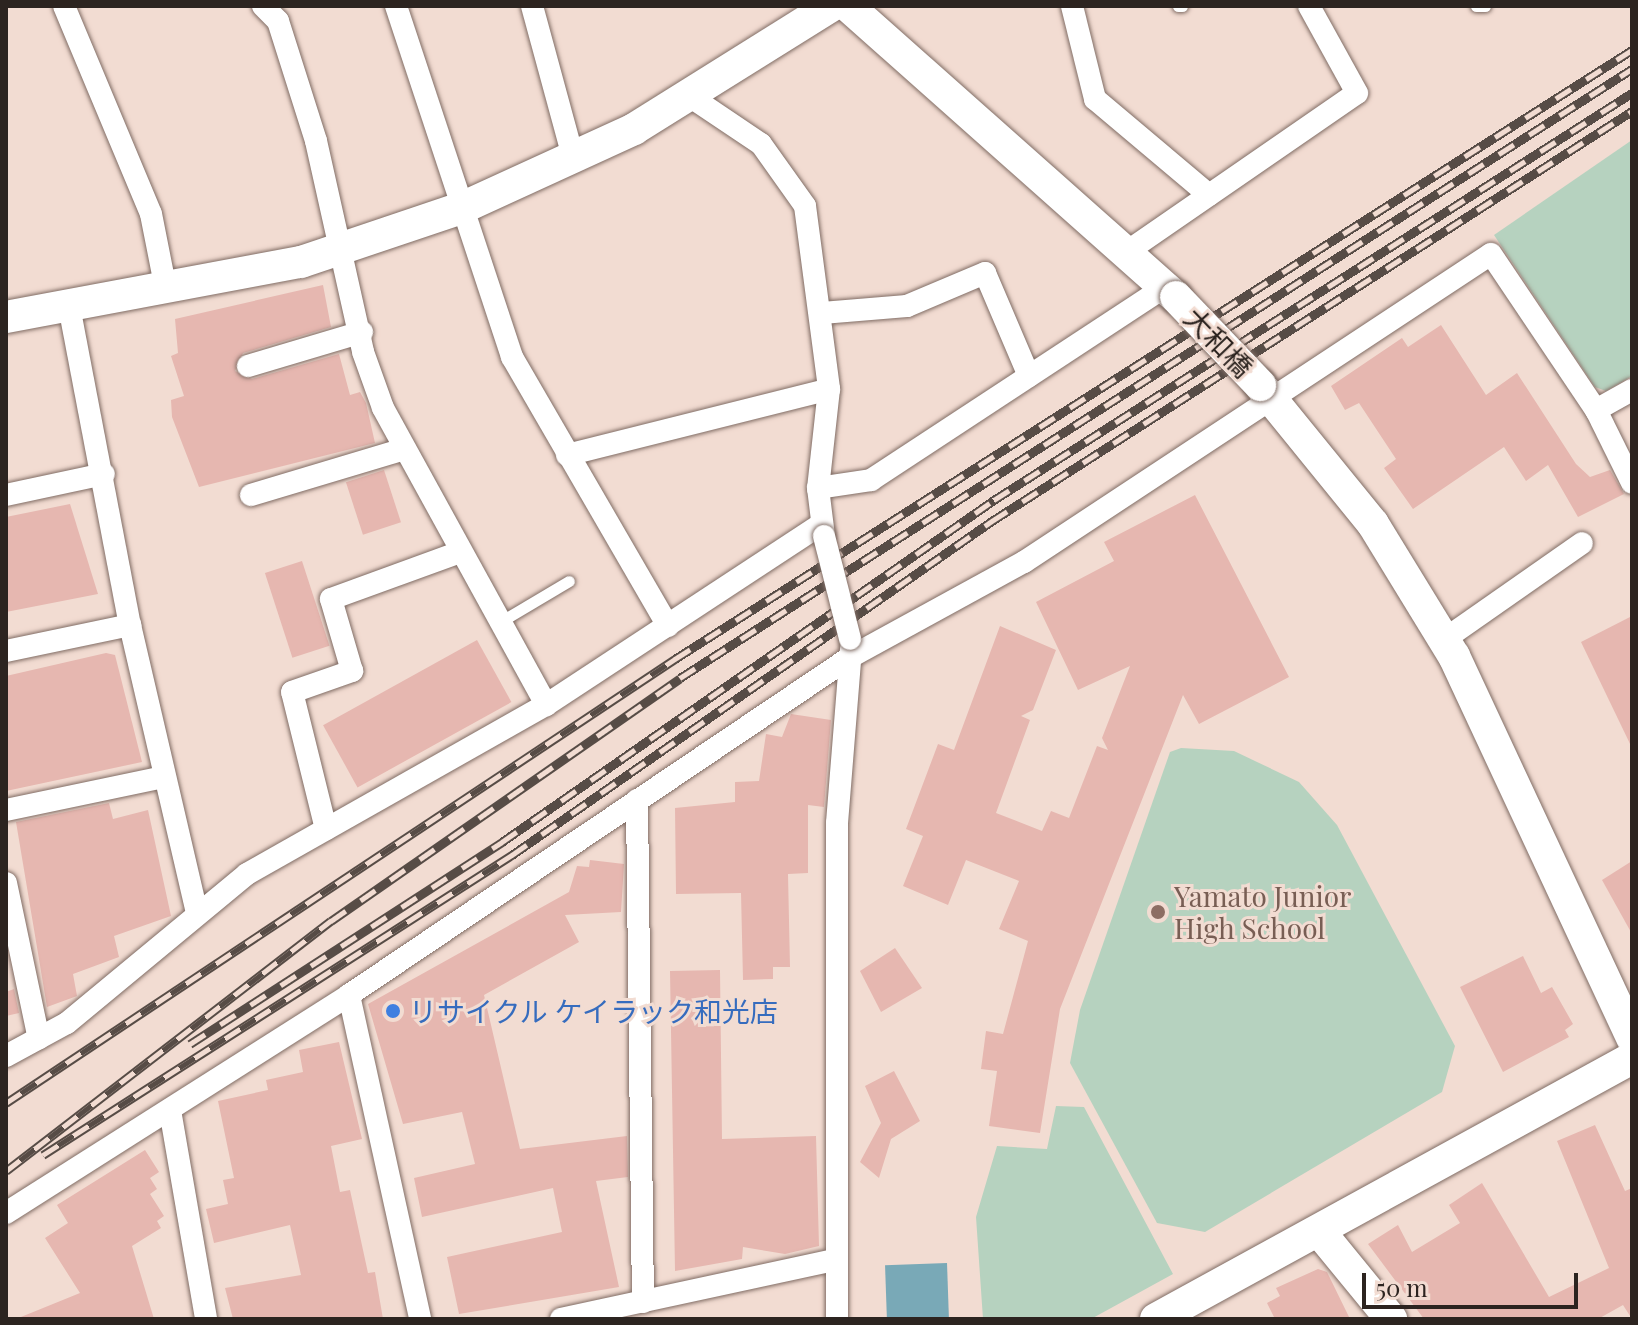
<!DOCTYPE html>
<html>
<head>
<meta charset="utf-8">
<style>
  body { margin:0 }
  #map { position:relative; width:1638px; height:1325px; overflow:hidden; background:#f2dcd2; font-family:"Playfair Display","Noto Sans JP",serif }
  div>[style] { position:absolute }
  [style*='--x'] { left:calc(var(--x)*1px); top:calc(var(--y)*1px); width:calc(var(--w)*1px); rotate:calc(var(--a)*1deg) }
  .green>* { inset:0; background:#b6d2bf }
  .water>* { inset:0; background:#79a9b7; transform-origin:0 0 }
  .building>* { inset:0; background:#e6b7b0; transform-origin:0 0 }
  .roads { filter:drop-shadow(0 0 2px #806c64) drop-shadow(0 0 2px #806c64) }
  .lane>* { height:11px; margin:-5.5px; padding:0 5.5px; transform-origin:5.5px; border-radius:5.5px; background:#fff }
  .street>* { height:22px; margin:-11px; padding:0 11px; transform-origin:11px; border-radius:11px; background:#fff }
  .secondary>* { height:32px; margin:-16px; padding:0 16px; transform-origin:16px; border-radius:16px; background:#fff }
  .rail>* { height:9px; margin-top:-4.5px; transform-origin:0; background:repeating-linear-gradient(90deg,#f2dcd2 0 18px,#574c46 0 36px); box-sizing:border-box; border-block:2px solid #574c46 }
  .bridges { filter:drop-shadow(0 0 2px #806c64) drop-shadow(0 0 2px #806c64) }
  .street-bridge>* { height:22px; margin:-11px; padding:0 11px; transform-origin:11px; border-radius:11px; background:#fff }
  .secondary-bridge>* { height:32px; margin:-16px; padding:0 16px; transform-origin:16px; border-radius:16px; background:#fff }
  .dots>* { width:22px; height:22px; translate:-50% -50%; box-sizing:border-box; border:4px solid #f2dcd2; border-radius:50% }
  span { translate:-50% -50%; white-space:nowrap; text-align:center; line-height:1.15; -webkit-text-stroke:6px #f2dcd2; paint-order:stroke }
  .street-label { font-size:28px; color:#2c2420 }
  .education-label { font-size:28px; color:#785e54 }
  .left { translate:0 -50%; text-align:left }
  .shop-label { font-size:28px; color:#366cbe }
  .frame { position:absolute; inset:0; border:8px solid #2c2420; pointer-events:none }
  .scale { position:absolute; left:1362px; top:1273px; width:216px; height:36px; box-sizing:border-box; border:4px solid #2c2420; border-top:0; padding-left:10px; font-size:24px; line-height:28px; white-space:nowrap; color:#2c2420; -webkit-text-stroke:6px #f2dcd2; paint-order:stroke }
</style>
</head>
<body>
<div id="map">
  <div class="green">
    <i style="clip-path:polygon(1632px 140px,1632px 376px,1606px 391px,1595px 387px,1494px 235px)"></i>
    <i style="clip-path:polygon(1181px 748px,1234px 751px,1299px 782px,1337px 825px,1455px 1046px,1442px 1092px,1205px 1232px,1157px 1223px,1070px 1063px,1080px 1010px,1170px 752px)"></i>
    <i style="clip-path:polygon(1056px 1106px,1084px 1107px,1173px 1274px,1091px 1319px,983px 1319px,976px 1217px,997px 1146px,1047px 1149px)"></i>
  </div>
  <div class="water">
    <i style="left:947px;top:1263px;width:56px;height:62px;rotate:88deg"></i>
  </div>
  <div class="building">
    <i style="clip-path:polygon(323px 285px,331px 327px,243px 353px,235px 371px,252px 379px,339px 354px,350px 395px,360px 392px,366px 403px,375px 443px,199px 487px,172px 417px,171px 400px,184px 396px,171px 356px,178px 353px,175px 319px)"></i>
    <i style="clip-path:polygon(1441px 325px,1486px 395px,1517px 373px,1576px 464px,1590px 477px,1610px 470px,1624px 494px,1578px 517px,1548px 465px,1526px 481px,1504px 447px,1413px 509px,1384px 468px,1396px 459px,1359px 403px,1345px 410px,1331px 386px,1402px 338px,1408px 347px)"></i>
    <i style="left:384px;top:470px;width:55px;height:40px;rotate:72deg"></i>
    <i style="clip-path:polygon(1195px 495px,1289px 677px,1199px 724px,1183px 695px,1060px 1009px,1040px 1133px,989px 1126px,997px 1071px,981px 1069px,986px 1031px,1003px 1034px,1028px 941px,999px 929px,1019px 881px,966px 860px,948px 905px,903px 886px,923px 836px,906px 829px,938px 744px,954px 750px,1000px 626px,1056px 650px,1033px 710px,1021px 716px,1030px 720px,996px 813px,1042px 831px,1051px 811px,1069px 818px,1097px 746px,1108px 750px,1102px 738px,1130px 666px,1078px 690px,1036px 602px,1114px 561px,1104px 542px)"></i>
    <i style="clip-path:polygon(70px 504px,98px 594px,6px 612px,6px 517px)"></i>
    <i style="left:302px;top:561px;width:89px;height:39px;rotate:72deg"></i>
    <i style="clip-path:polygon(1632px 616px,1632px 748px,1581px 642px)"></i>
    <i style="left:477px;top:640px;width:71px;height:176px;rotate:61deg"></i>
    <i style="clip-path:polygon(106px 653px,115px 655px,142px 762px,6px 791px,6px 676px)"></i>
    <i style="clip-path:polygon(791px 714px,831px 720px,824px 807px,808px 805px,808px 873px,788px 874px,790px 967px,773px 967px,773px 979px,743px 980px,741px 893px,676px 894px,675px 808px,735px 802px,735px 782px,759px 781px,766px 734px,782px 737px)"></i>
    <i style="clip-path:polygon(109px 803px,113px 819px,148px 810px,171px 916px,114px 936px,119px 957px,73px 974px,77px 996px,47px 1007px,16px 822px)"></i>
    <i style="clip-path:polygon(590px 860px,624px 864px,621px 912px,565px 915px,579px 942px,484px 995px,520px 1149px,627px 1136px,628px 1177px,596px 1181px,619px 1287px,459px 1314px,447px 1257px,562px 1232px,553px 1188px,422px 1217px,414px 1178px,475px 1164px,462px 1112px,403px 1124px,368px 1004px,569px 892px,577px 866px,589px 867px)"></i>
    <i style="clip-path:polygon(1632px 861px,1632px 934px,1602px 880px)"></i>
    <i style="clip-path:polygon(895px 948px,922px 988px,881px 1012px,860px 971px)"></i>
    <i style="clip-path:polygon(1523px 956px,1541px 993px,1552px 987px,1573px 1024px,1565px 1030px,1569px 1037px,1503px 1072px,1460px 987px)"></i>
    <i style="clip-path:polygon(720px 970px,722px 1139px,816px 1136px,819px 1246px,785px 1254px,743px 1247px,742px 1259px,675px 1271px,670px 971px)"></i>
    <i style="clip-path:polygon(14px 989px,19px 1013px,6px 1016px,6px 992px)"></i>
    <i style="clip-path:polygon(339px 1042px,362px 1139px,331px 1146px,340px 1192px,350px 1190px,368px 1273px,375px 1272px,383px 1319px,233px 1319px,225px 1288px,301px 1275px,290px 1225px,214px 1243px,206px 1209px,228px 1204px,223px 1180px,234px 1178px,218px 1101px,268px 1090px,266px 1080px,303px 1072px,299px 1050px)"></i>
    <i style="clip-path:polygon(894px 1071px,920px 1121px,891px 1139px,879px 1178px,860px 1162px,881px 1123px,865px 1086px)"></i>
    <i style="clip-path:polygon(1595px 1125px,1625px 1191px,1632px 1188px,1632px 1319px,1623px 1305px,1598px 1319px,1424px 1319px,1368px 1244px,1398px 1225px,1412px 1252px,1460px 1223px,1449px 1205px,1482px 1183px,1549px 1297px,1609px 1268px,1557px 1141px)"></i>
    <i style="clip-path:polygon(145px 1150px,159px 1172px,150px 1178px,157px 1189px,150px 1194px,164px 1216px,157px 1221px,161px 1228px,132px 1246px,154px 1319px,16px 1319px,80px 1293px,45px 1238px,68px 1223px,57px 1205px)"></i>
    <i style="clip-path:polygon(1318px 1269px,1327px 1272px,1350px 1319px,1275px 1319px,1267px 1303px,1280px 1296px,1276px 1288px)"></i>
  </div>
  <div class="roads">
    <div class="lane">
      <i style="--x:1178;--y:6;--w:4;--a:0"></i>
      <i style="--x:1476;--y:6;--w:9;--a:0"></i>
      <i style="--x:500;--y:622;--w:80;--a:-30.7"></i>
    </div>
    <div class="street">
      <i style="--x:64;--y:6;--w:225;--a:67.3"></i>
      <i style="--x:151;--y:214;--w:77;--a:78.8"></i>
      <i style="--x:263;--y:6;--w:21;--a:45"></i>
      <i style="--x:278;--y:21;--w:126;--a:72.4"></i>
      <i style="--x:316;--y:141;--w:216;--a:77.4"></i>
      <i style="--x:363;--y:352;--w:59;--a:70.3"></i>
      <i style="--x:383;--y:408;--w:339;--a:61.2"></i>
      <i style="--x:396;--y:6;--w:370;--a:71.7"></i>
      <i style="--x:512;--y:357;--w:311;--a:59.9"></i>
      <i style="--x:532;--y:6;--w:156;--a:74.8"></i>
      <i style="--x:1072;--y:6;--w:96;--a:76.1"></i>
      <i style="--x:1095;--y:99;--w:149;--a:40.1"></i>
      <i style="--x:691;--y:97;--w:84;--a:33.9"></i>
      <i style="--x:761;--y:144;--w:76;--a:54.6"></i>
      <i style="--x:805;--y:206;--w:185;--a:82.5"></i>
      <i style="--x:829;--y:389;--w:100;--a:96.3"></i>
      <i style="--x:818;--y:488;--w:48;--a:82.9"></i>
      <i style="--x:1128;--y:251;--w:278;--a:-34.6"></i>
      <i style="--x:1357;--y:93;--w:99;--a:-118.9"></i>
      <i style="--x:69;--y:306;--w:325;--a:79.2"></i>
      <i style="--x:130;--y:625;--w:296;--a:76.9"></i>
      <i style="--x:822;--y:313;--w:85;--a:-4.7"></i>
      <i style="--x:907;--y:306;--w:85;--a:-22.9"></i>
      <i style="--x:985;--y:273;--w:112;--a:66.9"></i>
      <i style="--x:248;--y:366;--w:119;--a:-16.6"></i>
      <i style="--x:1596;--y:410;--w:41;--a:-29.1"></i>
      <i style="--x:567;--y:455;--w:270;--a:-14.1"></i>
      <i style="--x:818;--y:488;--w:54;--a:-8.6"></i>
      <i style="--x:871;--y:480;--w:353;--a:-33.3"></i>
      <i style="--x:6;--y:495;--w:100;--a:-12.1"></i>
      <i style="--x:251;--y:495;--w:160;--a:-16.7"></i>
      <i style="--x:1445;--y:639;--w:167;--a:-35"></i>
      <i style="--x:6;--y:651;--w:127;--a:-11.8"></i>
      <i style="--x:637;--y:800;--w:502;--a:89.32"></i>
      <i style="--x:6;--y:810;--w:161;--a:-11.8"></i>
      <i style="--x:326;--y:829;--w:141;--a:-103.9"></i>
      <i style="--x:292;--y:692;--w:64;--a:-19.3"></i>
      <i style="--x:352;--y:671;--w:75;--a:-106.3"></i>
      <i style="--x:331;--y:599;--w:137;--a:-20"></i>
      <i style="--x:6;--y:883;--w:159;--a:78.1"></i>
      <i style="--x:349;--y:995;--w:332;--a:77.6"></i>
      <i style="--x:6;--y:1056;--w:69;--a:-28.4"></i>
      <i style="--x:67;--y:1023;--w:234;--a:-39.6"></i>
      <i style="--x:247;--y:874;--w:343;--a:-29.5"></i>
      <i style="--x:546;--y:705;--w:330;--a:-33.3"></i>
      <i style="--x:170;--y:1110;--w:212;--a:80.2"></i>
      <i style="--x:6;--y:1213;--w:406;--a:-32.4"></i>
      <i style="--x:349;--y:995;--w:607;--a:-33.98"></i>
      <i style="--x:852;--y:656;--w:196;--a:-28.7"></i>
      <i style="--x:1024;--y:562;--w:559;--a:-33.41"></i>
      <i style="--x:1491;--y:254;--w:188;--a:56.1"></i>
      <i style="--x:1596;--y:410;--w:81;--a:63.7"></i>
      <i style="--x:561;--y:1319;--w:279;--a:-12.2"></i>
      <i style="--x:837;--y:1319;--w:496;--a:-90"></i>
      <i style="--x:837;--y:823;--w:175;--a:-85.4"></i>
    </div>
    <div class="secondary">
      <i style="--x:848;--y:6;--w:438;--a:41.6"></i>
      <i style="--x:6;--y:317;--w:300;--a:-10.6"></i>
      <i style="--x:301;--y:262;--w:172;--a:-18.6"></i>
      <i style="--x:464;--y:207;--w:187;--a:-24.6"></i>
      <i style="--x:634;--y:129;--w:232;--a:-32"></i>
      <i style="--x:1260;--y:385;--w:179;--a:50.9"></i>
      <i style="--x:1373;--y:524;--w:155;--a:58.5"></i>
      <i style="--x:1454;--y:656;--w:421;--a:65"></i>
      <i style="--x:1319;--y:1231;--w:114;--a:50.7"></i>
      <i style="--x:1156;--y:1319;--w:543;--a:-28.74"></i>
    </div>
  </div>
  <div class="rail">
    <i style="--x:190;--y:1044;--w:372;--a:-32.9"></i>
    <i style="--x:502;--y:842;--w:599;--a:-34.8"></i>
    <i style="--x:994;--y:500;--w:757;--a:-32.54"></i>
    <i style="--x:6;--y:1103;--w:803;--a:-33.57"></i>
    <i style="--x:675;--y:659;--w:1134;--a:-32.47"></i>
    <i style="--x:43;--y:1155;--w:557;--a:-32.61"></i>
    <i style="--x:512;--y:855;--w:585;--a:-34.83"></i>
    <i style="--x:992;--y:521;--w:760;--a:-32.64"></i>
    <i style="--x:6;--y:1171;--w:410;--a:-37.6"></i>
    <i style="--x:331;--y:921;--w:425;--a:-34.8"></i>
    <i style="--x:680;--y:678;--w:1130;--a:-32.61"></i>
  </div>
  <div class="bridges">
    <div class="street-bridge">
      <i style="--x:824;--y:536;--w:106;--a:75.8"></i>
    </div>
    <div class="secondary-bridge">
      <i style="--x:1176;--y:297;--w:122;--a:46.3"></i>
    </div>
  </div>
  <div class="dots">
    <i style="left:1158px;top:912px;background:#8d6e63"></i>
    <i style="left:393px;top:1011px;background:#3f7fe0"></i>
  </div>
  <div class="street-label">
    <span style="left:1219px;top:342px;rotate:46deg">大和橋</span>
  </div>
  <div class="education-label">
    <span class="left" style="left:1174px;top:912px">Yamato Junior<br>High School</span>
  </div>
  <div class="shop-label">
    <span class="left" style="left:409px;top:1011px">リサイクル ケイラック和光店</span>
  </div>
  <div class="frame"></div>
  <div class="scale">50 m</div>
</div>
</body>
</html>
